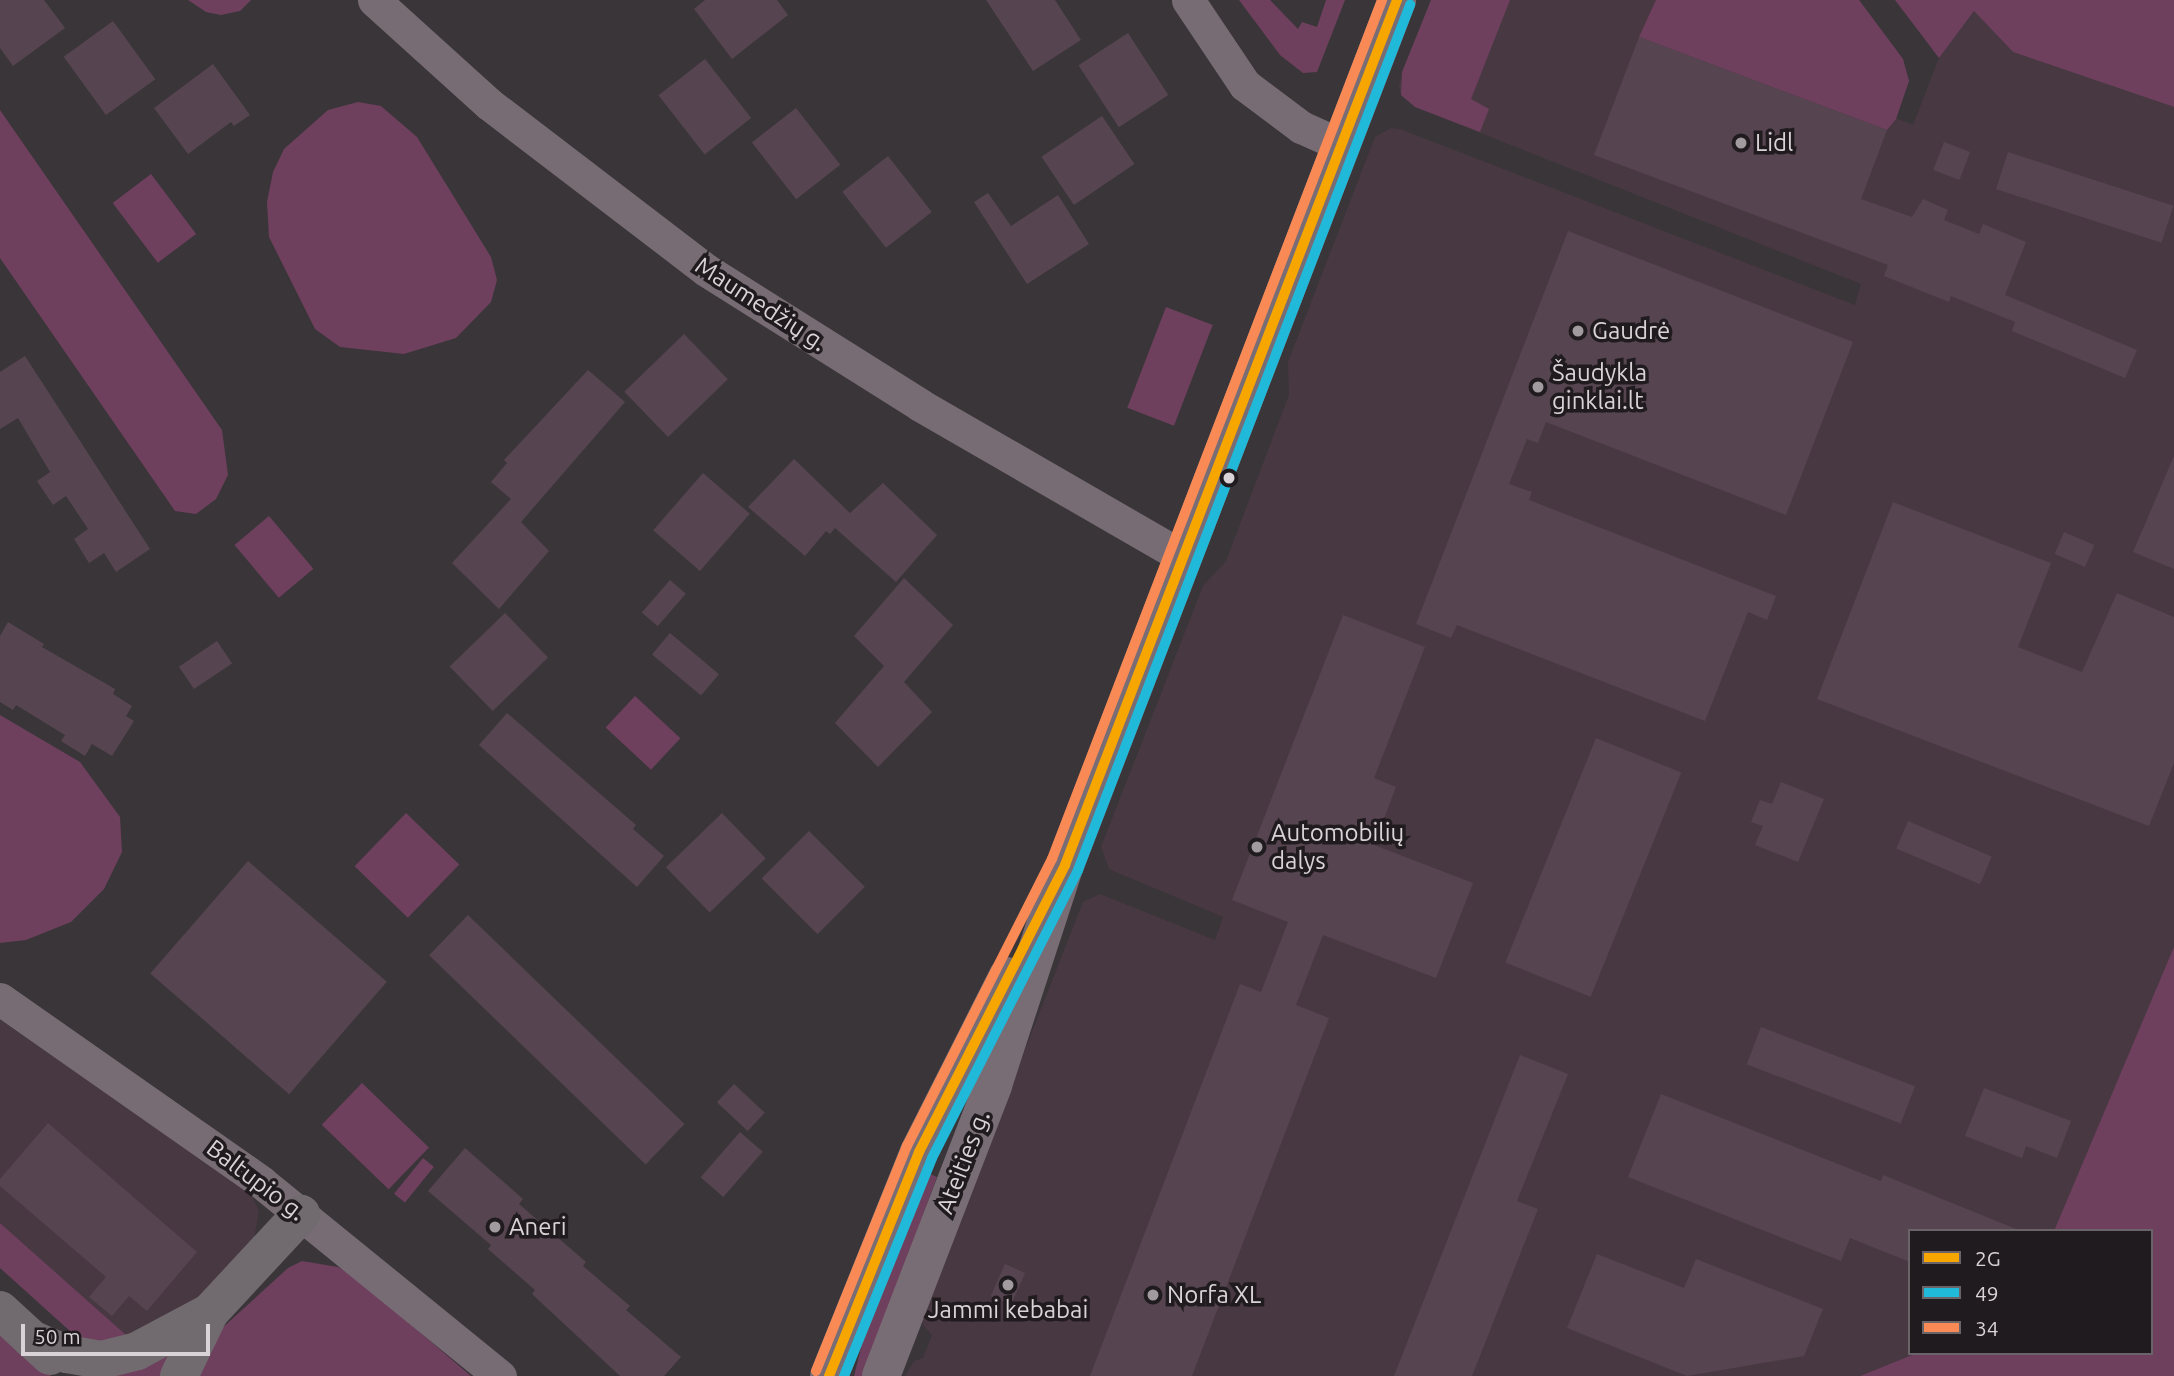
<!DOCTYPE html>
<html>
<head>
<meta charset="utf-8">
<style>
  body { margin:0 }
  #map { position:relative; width:2174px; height:1376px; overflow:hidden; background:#3a3538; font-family:Ubuntu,sans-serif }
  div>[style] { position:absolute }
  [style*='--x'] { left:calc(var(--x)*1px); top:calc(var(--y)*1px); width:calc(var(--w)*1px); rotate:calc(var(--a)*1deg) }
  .built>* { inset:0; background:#483842 }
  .green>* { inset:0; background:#6e405e; transform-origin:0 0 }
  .building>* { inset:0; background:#564550; transform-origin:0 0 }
  .minor>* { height:33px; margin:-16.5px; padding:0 16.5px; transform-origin:16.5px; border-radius:16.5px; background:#776c74 }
  .major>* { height:38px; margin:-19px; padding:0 19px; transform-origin:19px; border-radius:19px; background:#786d74 }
  .highway>* { height:38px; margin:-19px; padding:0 19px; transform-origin:19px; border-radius:19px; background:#716b6f }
  .bus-1>* { height:10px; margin:-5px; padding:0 5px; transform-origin:5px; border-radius:5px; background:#f7a600 }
  .bus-2>* { height:10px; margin:-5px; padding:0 5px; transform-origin:5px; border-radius:5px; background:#20b9da }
  .bus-3>* { height:10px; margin:-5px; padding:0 5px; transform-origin:5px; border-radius:5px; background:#f98a56 }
  .dots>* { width:19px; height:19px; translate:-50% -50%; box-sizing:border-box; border:4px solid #201b1e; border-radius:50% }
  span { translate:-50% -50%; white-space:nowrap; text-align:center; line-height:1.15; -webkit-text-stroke:7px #201b1e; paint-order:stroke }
  .poi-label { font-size:24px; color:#d9d2d6 }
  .left { translate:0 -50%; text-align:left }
  .street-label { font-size:24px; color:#d9d2d6 }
  .legend { position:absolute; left:1908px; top:1229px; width:245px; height:126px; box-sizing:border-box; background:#201b1e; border:2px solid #6a6468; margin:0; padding:9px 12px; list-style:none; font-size:21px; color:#d9d2d6 }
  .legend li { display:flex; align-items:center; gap:14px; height:35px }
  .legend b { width:35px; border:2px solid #6a6468 }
  .scale { position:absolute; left:21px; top:1324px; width:189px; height:32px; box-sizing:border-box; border:4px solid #d9d2d6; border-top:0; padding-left:9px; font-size:21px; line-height:24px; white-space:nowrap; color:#d9d2d6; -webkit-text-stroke:5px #201b1e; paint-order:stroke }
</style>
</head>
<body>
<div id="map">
  <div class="built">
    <i style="clip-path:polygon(1431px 0,1859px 0,1903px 59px,1909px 81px,1896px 118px,1913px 125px,1939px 58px,1974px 11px,2013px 52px,2174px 107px,2174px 947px,2169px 966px,2054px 1231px,1910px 1231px,1910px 1353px,1917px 1353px,1860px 1376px,905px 1376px,914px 1361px,923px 1358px,932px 1335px,923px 1325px,922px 1312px,1083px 902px,1100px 894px,1215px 940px,1223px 917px,1109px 869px,1101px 847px,1203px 586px,1226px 561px,1289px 395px,1288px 362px,1375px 137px,1391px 128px,1400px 129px,1855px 305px,1861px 284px,1415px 107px,1401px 95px,1399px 85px)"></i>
    <i style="clip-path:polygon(0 1020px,249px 1190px,259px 1211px,253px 1245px,193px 1310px,134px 1342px,0 1223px)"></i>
  </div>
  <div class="green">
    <i style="clip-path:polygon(188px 0,251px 0,240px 11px,221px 15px,206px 12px)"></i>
    <i style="clip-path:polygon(1239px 0,1270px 0,1298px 29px,1302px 22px,1317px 27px,1326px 0,1345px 0,1317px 72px,1303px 73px,1280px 55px)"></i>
    <i style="clip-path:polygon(1431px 0,1510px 0,1471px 99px,1489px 109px,1480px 132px,1415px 107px,1401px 95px,1402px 72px)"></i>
    <i style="clip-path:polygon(1656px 0,1859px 0,1903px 59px,1909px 81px,1896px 119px,1887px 130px,1639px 37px)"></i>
    <i style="clip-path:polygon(1895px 0,2174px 0,2174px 107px,2013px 52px,1974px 11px,1939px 58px)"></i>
    <i style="clip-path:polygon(358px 102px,381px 106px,417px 137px,491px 257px,497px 280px,491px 302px,456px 338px,404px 354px,340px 347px,315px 329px,269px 237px,267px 202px,273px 172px,284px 149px,328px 110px)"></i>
    <i style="clip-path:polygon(0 110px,222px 430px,228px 475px,216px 499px,196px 514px,175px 511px,0 258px)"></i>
    <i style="left:151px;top:174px;width:75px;height:48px;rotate:53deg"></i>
    <i style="left:1166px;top:307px;width:50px;height:108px;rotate:21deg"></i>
    <i style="left:269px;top:516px;width:69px;height:45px;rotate:50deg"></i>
    <i style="left:635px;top:696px;width:62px;height:43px;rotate:43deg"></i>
    <i style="clip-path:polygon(0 715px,80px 762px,120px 817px,122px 852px,104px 889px,71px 922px,26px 940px,0 943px)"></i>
    <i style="left:406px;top:813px;width:74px;height:74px;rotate:44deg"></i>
    <i style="clip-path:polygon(2174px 947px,2174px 1376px,1860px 1376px,1917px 1353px,2151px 1353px,2151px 1231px,2054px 1231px)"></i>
    <i style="left:362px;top:1083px;width:93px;height:58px;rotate:44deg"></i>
    <i style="left:423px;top:1158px;width:14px;height:46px;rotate:39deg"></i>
    <i style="clip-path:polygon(928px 1173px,937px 1177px,863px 1376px,854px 1376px,870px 1312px)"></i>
    <i style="clip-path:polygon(0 1223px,134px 1342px,81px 1341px,0 1268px)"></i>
    <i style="clip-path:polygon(302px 1261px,338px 1267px,353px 1275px,471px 1376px,194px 1376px,210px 1339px,288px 1268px)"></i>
    <i style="clip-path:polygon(0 1329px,51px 1376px,0 1376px)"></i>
    <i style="clip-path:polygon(177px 1347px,171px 1376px,101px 1376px)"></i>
  </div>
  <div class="building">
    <i style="clip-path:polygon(0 0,44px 0,65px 28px,13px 66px,0 48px)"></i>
    <i style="clip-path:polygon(705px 0,777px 0,788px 15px,732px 59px,694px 9px)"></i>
    <i style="clip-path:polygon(986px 0,1055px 0,1081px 40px,1033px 71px)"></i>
    <i style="left:113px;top:21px;width:72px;height:61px;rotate:54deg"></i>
    <i style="left:1128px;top:33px;width:74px;height:59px;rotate:57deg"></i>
    <i style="clip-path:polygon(1639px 37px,1887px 130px,1861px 199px,1912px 217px,1923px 199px,1948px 210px,1944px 220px,1979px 234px,1983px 224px,2026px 242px,2005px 295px,2137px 350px,2125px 378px,2012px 331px,2015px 322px,1951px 296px,1949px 302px,1884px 276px,1888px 265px,1594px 155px)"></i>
    <i style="left:705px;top:59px;width:75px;height:59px;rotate:52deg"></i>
    <i style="clip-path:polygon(213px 64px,250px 115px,234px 126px,231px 122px,188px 154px,154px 108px)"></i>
    <i style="left:796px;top:108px;width:72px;height:56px;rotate:52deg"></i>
    <i style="left:1102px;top:116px;width:58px;height:73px;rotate:56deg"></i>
    <i style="left:1944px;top:142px;width:28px;height:30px;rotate:21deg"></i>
    <i style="left:2008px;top:152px;width:174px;height:39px;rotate:18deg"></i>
    <i style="left:888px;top:156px;width:71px;height:58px;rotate:52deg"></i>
    <i style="clip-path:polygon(988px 193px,1011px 226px,1058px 195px,1089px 244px,1027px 284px,974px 202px)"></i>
    <i style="clip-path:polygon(1568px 231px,1853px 342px,1786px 515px,1546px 422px,1538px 443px,1527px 439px,1509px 484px,1532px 492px,1529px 500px,1776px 596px,1767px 620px,1748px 612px,1705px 721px,1457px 625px,1451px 638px,1416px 624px)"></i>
    <i style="left:684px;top:334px;width:63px;height:83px;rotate:46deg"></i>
    <i style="clip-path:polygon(25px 356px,150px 549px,116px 572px,104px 553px,89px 563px,74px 539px,88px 529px,66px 496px,53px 505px,37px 481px,50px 472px,18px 418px,0 429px,0 372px)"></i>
    <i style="clip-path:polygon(588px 370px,625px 402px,521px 522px,549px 551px,499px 609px,452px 563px,511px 499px,491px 482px,507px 463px,504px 460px)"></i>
    <i style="clip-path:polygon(2174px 456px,2174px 569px,2133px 552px)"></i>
    <i style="clip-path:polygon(794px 459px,850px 513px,883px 483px,937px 535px,896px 582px,835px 528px,830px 534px,826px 531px,805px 556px,748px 507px)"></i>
    <i style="left:703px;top:473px;width:62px;height:76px;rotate:41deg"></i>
    <i style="clip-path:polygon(1893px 502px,2051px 563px,2018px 647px,2082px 672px,2117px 593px,2174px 617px,2174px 763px,2149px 826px,1817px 699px)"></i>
    <i style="left:2064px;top:532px;width:33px;height:24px;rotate:23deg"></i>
    <i style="clip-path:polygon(904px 578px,953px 625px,904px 682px,932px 712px,878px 767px,835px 723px,884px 666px,854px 636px)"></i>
    <i style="left:670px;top:580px;width:21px;height:43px;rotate:41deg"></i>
    <i style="left:505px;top:613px;width:62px;height:77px;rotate:46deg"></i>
    <i style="clip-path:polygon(1343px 615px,1425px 647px,1374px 778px,1396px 787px,1374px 845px,1473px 883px,1436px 978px,1323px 935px,1296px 1005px,1329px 1018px,1192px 1376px,1090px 1376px,1240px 984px,1261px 992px,1288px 922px,1232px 900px)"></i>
    <i style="clip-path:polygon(8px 622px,44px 644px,42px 647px,115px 689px,113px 694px,132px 706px,126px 716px,134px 721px,112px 756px,92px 744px,85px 756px,61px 741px,65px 735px,16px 705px,13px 710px,0 702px,0 636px)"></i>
    <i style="left:670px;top:633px;width:64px;height:28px;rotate:40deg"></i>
    <i style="left:217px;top:641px;width:27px;height:46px;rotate:56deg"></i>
    <i style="clip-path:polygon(507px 713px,636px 825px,633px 829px,664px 856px,637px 887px,479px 745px)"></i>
    <i style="left:1596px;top:738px;width:92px;height:242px;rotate:22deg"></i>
    <i style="clip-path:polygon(1781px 782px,1824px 799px,1798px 862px,1755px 845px,1763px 826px,1751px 822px,1760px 800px,1772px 804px)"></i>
    <i style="left:722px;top:813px;width:63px;height:78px;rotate:46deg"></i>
    <i style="left:1908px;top:821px;width:91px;height:30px;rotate:23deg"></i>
    <i style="left:809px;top:831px;width:79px;height:67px;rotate:45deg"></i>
    <i style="left:248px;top:861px;width:184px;height:149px;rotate:41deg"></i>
    <i style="left:468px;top:915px;width:301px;height:56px;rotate:44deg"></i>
    <i style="left:1761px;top:1027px;width:165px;height:40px;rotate:21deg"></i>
    <i style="clip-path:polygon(1520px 1055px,1568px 1074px,1517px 1201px,1538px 1209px,1472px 1376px,1394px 1376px)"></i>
    <i style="left:734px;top:1084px;width:42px;height:25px;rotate:43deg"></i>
    <i style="clip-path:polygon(1984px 1088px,2071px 1121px,2057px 1158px,2026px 1146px,2022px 1158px,1965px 1136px)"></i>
    <i style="clip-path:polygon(1661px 1094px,1881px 1181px,1883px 1175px,2021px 1231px,1910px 1231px,1910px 1262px,1850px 1238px,1841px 1261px,1628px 1177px)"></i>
    <i style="clip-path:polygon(48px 1123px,197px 1252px,147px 1311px,129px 1296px,112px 1316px,89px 1297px,106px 1277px,0 1186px,0 1179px)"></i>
    <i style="left:740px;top:1132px;width:30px;height:60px;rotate:41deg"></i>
    <i style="clip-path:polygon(465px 1148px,523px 1199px,519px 1204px,586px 1262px,583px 1266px,630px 1306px,626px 1310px,681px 1357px,664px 1376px,620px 1376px,532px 1294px,535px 1290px,488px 1249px,491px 1245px,428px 1191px)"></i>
    <i style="clip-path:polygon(1597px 1254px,1684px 1288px,1696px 1259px,1823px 1309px,1804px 1356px,1687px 1376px,1567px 1328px)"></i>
    <i style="left:1005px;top:1264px;width:22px;height:35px;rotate:24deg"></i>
  </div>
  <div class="minor">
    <i style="--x:374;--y:0;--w:155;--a:42.1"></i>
    <i style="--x:489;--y:104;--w:273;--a:37.4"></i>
    <i style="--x:706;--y:270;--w:253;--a:32.2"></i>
    <i style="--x:920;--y:405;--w:304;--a:30"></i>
    <i style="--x:1188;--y:0;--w:102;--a:56.2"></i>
    <i style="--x:1245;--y:85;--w:70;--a:36.9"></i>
    <i style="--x:1301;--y:127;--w:44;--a:24.2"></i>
    <i style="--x:0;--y:999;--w:319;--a:35"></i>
    <i style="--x:261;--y:1182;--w:308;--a:39.1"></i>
  </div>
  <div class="major">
    <i style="--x:829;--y:1376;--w:241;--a:-68.1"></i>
    <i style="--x:919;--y:1152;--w:197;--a:-63.2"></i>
    <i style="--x:881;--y:1376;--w:312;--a:-68.9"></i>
    <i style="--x:993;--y:1085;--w:231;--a:-71.9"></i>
    <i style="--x:1065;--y:865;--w:927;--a:-69"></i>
  </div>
  <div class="highway">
    <i style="--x:0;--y:1310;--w:68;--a:42.6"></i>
    <i style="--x:31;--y:1339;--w:39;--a:23"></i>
    <i style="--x:67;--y:1354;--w:36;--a:10"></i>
    <i style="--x:102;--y:1360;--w:36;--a:-14"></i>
    <i style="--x:137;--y:1351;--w:83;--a:-28.1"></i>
    <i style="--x:179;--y:1376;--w:71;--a:-64.2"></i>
    <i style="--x:210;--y:1312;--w:134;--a:-47.1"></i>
  </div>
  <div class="bus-1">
    <i style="--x:829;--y:1376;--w:241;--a:-68.1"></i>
    <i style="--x:919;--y:1152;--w:322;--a:-63"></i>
    <i style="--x:1065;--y:865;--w:927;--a:-69"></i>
  </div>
  <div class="bus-2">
    <i style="--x:844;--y:1376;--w:235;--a:-68"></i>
    <i style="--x:932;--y:1158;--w:323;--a:-63.1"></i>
    <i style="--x:1078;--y:870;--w:927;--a:-69"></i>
  </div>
  <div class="bus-3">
    <i style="--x:816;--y:1371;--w:243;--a:-68"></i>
    <i style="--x:907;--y:1146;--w:322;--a:-63.2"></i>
    <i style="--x:1052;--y:859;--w:920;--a:-68.98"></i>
  </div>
  <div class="dots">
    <i style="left:1741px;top:143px;background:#a19b9f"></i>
    <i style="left:1578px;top:331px;background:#a19b9f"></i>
    <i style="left:1538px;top:387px;background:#a19b9f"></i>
    <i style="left:1229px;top:478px;background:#d9d2d6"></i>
    <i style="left:1257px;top:847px;background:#a19b9f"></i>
    <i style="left:495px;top:1227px;background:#a19b9f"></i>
    <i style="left:1008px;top:1285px;background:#a19b9f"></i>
    <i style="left:1153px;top:1295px;background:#a19b9f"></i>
  </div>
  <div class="poi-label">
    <span class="left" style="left:1755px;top:143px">Lidl</span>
    <span class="left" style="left:1592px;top:331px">Gaudrė</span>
    <span class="left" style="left:1552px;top:387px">Šaudykla<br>ginklai.lt</span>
    <span class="left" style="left:1271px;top:847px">Automobilių<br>dalys</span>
    <span class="left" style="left:509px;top:1227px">Aneri</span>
    <span class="left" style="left:1167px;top:1295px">Norfa XL</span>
    <span style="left:1008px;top:1310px">Jammi kebabai</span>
  </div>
  <div class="street-label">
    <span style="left:761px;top:304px;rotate:33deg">Maumedžių g.</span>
    <span style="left:963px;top:1162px;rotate:-69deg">Ateities g.</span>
    <span style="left:256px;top:1180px;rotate:37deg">Baltupio g.</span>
  </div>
  <ul class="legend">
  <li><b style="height:9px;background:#f7a600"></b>2G</li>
  <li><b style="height:9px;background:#20b9da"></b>49</li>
  <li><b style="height:9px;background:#f98a56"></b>34</li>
  </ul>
  <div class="scale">50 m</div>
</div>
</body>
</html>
